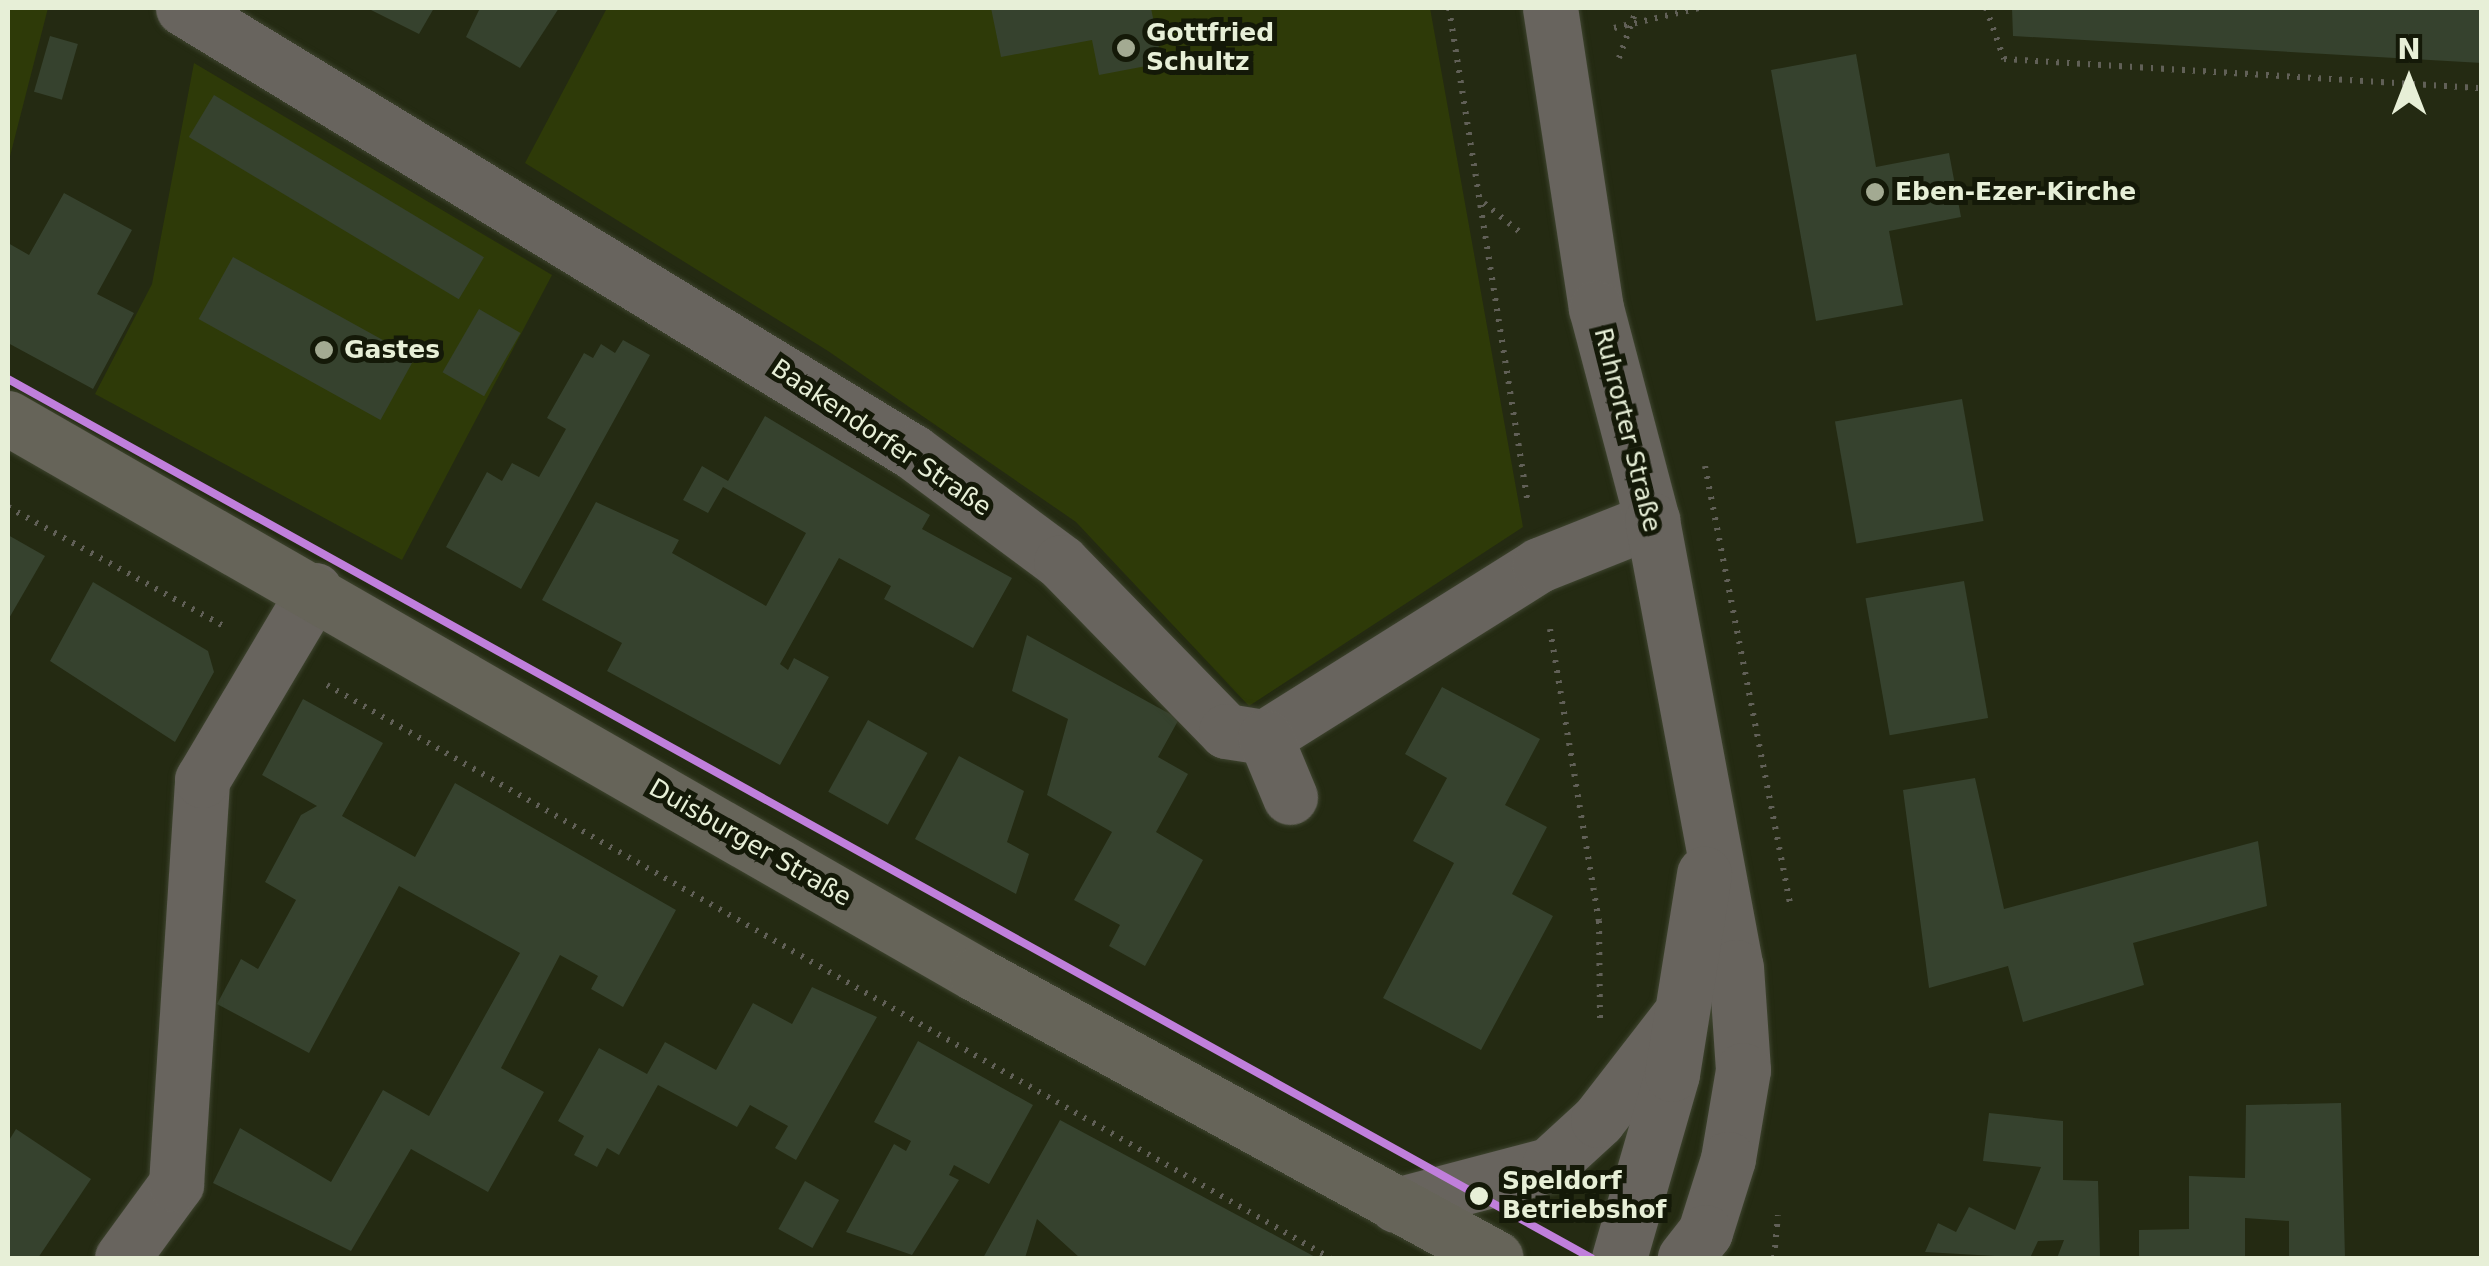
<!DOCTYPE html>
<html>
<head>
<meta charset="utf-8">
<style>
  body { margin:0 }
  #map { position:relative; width:2489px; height:1266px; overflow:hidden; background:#242a12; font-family:"DejaVu Sans",sans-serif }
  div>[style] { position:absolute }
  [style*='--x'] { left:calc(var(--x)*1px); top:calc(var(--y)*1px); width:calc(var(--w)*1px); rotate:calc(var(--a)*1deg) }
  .built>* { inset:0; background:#2e3a08 }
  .building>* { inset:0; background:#36422e; transform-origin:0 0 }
  .path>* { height:6px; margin-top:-3px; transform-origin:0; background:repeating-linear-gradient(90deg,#616057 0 2.5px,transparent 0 10.5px) }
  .roads { filter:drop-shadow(0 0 2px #3e442f) drop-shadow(0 0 2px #3e442f) }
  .minor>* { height:55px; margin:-27.5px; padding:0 27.5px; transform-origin:27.5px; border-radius:27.5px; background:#68645e }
  .major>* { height:55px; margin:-27.5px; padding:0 27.5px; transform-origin:27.5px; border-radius:27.5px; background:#666459 }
  .tram-1>* { height:8px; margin:-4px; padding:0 4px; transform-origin:4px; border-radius:4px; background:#c07fdc }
  .dots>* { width:28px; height:28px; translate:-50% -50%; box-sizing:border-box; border:5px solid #141908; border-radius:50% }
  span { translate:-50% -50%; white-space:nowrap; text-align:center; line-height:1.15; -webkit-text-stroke:10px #141908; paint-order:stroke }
  .poi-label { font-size:25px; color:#e7efd7; font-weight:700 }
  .left { translate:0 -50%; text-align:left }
  .street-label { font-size:25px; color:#e7efd7 }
  .stop-label { font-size:25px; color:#e7efd7; font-weight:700 }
  .frame { position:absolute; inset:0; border:10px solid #e7efd7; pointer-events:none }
  .north { position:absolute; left:2359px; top:30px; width:100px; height:100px; -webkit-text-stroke:8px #141908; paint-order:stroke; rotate:0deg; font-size:28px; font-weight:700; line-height:40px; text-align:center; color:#e7efd7 }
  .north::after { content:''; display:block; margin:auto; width:35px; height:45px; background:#e7efd7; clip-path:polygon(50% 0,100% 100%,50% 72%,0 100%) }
</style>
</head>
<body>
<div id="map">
  <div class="built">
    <i style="clip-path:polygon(8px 8px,48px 8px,8px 164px)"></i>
    <i style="clip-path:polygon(607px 8px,1430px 8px,1523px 527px,1249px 706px,1076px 522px,828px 351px,525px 163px)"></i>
    <i style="clip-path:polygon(194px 63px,552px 275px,402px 560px,95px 394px,152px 284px)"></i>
  </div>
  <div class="building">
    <i style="clip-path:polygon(367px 8px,434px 8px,419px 34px)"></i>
    <i style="clip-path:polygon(480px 8px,559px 8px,520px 68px,466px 37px)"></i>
    <i style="clip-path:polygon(991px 8px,1151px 8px,1162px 63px,1099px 75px,1092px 40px,1001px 57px)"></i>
    <i style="clip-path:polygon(2012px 8px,2482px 8px,2482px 63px,2013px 36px)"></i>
    <i style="left:50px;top:36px;width:29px;height:58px;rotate:16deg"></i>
    <i style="clip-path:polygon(1856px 54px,1876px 167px,1949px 153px,1961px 217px,1889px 231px,1903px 305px,1816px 321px,1771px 70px)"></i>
    <i style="left:214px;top:95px;width:315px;height:49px;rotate:31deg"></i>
    <i style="clip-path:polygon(64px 193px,132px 230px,97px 294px,134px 313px,93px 389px,8px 343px,8px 243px,29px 255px)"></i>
    <i style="left:233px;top:257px;width:208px;height:71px;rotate:29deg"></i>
    <i style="left:479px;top:309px;width:48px;height:73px;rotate:30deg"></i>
    <i style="clip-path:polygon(623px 340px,650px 355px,521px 589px,446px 547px,487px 472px,502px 481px,512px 463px,539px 477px,566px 429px,547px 418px,584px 353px,593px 358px,601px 344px,615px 353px)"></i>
    <i style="left:1962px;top:399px;width:124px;height:129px;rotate:80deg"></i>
    <i style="clip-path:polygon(765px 416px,930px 515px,922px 529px,1012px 578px,973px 648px,884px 599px,891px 586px,839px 558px,780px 664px,788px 670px,794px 658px,829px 677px,780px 765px,607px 671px,622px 643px,542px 600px,596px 502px,679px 540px,672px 553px,766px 606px,806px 533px,723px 487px,708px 513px,683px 500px,702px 466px,728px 481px)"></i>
    <i style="clip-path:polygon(8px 535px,45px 556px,8px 620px)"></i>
    <i style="left:1964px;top:581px;width:139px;height:100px;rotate:80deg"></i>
    <i style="clip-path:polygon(93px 582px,208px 651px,214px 672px,175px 742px,50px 661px)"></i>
    <i style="clip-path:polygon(1027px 635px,1179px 719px,1158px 757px,1188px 774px,1156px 832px,1203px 860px,1145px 966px,1109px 946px,1120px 925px,1074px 900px,1112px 832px,1047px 795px,1068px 719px,1012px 691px)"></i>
    <i style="clip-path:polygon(1442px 687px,1540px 739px,1505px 805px,1547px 827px,1512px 894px,1553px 916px,1481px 1050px,1383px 998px,1454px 863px,1413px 841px,1447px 778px,1405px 754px)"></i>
    <i style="clip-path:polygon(303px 699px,383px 743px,342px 816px,415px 857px,455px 783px,676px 910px,623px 1007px,591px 989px,598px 976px,560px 955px,501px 1068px,544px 1092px,488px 1192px,411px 1149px,351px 1251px,213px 1183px,240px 1128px,331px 1182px,383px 1090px,429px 1116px,520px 953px,399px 886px,309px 1053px,217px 1004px,241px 959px,258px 969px,296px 900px,265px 882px,301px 815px,317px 806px,262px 775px)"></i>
    <i style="left:868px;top:720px;width:68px;height:82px;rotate:29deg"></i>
    <i style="clip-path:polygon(959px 756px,1024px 791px,1007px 842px,1029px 854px,1016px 894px,915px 839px)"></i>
    <i style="clip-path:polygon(1975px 778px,2004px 909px,2258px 841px,2267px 906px,2133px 943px,2144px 985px,2023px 1022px,2008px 966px,1929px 988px,1903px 790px)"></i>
    <i style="clip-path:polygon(812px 987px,877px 1017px,796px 1160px,775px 1148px,788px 1126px,750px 1105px,737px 1127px,658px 1085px,619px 1155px,607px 1148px,597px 1167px,574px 1155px,584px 1136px,558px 1121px,599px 1048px,647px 1074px,665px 1042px,716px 1070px,753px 1003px,792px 1024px)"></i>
    <i style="clip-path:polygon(918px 1041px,1033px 1105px,989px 1184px,954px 1165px,949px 1175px,959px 1180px,912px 1255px,846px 1232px,894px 1144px,906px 1151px,911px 1141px,874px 1122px)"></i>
    <i style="clip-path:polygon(2341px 1103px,2345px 1258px,2289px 1258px,2289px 1221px,2245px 1218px,2245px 1258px,2139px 1258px,2139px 1230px,2189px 1229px,2189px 1176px,2245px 1178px,2246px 1105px)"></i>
    <i style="clip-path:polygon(1989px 1113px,2063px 1121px,2063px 1180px,2098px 1181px,2100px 1258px,2057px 1258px,2064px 1240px,2038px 1241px,2030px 1258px,1925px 1252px,1938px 1223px,1956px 1232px,1969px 1207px,2015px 1230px,2041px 1167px,1983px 1161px)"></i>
    <i style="clip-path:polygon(1060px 1120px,1267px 1231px,1317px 1258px,1080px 1258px,1037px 1219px,1025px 1258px,983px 1258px)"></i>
    <i style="clip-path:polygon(16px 1129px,91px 1179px,38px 1258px,8px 1258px,8px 1142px)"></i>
    <i style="left:805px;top:1181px;width:39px;height:55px;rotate:29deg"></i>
  </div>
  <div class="path">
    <i style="--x:1449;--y:8;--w:502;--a:80.95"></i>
    <i style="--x:1986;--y:8;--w:54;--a:70.6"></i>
    <i style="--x:2004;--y:59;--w:479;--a:3.5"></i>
    <i style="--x:1614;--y:28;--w:87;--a:-13.2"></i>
    <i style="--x:1619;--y:58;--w:53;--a:-70.2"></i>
    <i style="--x:1484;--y:203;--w:48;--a:39"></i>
    <i style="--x:1705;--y:466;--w:447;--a:79"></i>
    <i style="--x:8;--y:507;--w:248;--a:28.9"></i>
    <i style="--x:1550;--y:629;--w:296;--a:80.5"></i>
    <i style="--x:1599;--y:921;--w:97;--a:89.4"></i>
    <i style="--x:327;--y:685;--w:1155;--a:29.74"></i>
    <i style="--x:1774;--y:1258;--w:43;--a:-84.7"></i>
  </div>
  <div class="roads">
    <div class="minor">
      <i style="--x:183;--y:8;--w:854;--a:31.31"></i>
      <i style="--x:913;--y:452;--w:184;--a:36.6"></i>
      <i style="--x:1061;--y:562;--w:236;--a:45.7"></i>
      <i style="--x:1226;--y:731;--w:39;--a:9"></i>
      <i style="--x:1265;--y:737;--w:324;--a:-32.1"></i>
      <i style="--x:1539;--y:565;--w:122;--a:-21.7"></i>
      <i style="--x:1550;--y:8;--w:304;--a:81.3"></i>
      <i style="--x:1596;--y:308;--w:219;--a:75.2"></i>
      <i style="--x:1652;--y:520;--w:455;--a:79.4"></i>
      <i style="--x:1736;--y:967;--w:103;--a:86.1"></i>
      <i style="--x:1743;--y:1070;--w:90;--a:99.6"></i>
      <i style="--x:1728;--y:1159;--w:77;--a:107.5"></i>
      <i style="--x:1705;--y:1232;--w:33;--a:128"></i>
      <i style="--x:1265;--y:737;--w:65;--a:67.4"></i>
      <i style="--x:1396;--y:1205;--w:158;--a:-14.7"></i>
      <i style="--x:1549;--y:1165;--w:67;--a:-42.6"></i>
      <i style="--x:1598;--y:1120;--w:129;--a:-52.2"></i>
      <i style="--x:122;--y:1258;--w:92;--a:-53.9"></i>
      <i style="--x:176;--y:1184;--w:405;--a:-86.3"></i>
      <i style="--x:202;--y:780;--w:221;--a:-59.3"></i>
      <i style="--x:1619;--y:1258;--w:191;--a:-73.9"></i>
      <i style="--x:1672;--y:1074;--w:203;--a:-80.9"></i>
    </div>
    <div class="major">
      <i style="--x:8;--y:418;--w:1116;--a:29.87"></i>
      <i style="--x:976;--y:974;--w:592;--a:28.64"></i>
    </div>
  </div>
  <div class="tram-1">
    <i style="--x:8;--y:379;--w:1811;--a:29.04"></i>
  </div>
  <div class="dots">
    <i style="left:1126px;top:48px;background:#a3aa92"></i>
    <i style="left:1875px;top:192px;background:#a3aa92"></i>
    <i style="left:324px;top:350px;background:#a3aa92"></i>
    <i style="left:1479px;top:1196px;background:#e7efd7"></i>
  </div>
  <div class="poi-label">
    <span class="left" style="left:1146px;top:48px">Gottfried<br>Schultz</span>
    <span class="left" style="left:1895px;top:192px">Eben-Ezer-Kirche</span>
    <span class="left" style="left:344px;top:350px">Gastes</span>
  </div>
  <div class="street-label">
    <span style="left:1627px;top:430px;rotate:76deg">Ruhrorter Straße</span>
    <span style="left:881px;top:438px;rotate:34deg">Baakendorfer Straße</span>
    <span style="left:750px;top:843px;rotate:30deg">Duisburger Straße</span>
  </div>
  <div class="stop-label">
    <span class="left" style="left:1502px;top:1196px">Speldorf<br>Betriebshof</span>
  </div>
  <div class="frame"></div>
  <div class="north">N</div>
</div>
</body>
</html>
